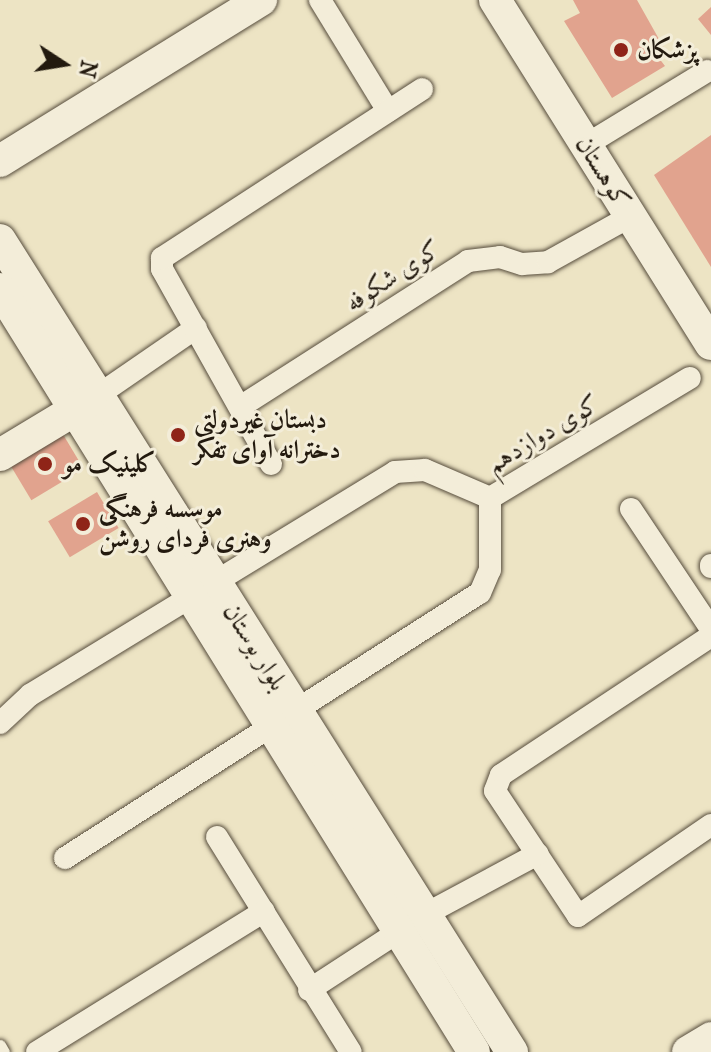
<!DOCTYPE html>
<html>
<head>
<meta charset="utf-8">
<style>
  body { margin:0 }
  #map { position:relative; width:711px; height:1052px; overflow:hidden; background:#ede4c4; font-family:"IM FELL French Canon",Amiri,serif }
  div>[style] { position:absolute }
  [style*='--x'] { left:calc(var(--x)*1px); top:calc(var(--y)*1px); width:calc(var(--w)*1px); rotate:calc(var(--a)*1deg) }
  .building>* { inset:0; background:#e1a38e; transform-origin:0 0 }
  .roads { filter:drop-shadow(0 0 2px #564c3c) drop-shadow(0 0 2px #564c3c) }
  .lane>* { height:11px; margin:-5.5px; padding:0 5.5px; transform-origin:5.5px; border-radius:5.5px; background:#f3edd9 }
  .street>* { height:22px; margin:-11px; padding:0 11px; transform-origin:11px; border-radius:11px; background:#f3edd9 }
  .secondary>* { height:32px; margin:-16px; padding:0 16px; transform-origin:16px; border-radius:16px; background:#f3edd9 }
  .dots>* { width:22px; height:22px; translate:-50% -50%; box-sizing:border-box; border:4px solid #f3edd9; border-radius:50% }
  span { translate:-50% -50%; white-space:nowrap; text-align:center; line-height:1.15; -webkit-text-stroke:6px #f3edd9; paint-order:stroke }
  .poi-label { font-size:26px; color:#231a0f; font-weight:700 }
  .left { translate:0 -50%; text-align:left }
  .street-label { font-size:26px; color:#231a0f }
  .north { position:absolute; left:24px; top:24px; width:80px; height:80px; -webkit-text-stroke:6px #f3edd9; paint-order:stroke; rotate:102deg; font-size:22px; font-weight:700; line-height:32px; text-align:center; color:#231a0f }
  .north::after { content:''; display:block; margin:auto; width:28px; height:36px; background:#231a0f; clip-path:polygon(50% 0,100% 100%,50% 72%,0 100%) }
</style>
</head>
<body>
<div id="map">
  <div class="building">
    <i style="clip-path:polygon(573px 0,637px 0,664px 48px,655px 53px,665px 66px,612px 98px,564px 21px,580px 13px)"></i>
    <i style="clip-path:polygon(711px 7px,711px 35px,698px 19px)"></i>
    <i style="clip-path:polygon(711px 135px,711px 267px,654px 175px)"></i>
    <i style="left:61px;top:431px;width:44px;height:61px;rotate:59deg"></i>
    <i style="left:97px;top:492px;width:42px;height:57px;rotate:59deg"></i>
  </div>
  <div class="roads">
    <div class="lane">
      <i style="--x:0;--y:1045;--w:8;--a:60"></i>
    </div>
    <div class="street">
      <i style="--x:320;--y:0;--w:130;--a:58.5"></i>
      <i style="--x:586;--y:145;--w:142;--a:-31.4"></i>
      <i style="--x:97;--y:396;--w:120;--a:-34.5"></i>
      <i style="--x:240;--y:407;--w:271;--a:-32.6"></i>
      <i style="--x:468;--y:261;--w:32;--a:-7"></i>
      <i style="--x:500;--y:257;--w:23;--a:18"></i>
      <i style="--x:522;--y:264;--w:26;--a:-4"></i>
      <i style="--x:548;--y:262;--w:95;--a:-29"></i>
      <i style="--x:271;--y:464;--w:223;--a:-119.2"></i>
      <i style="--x:162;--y:269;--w:11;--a:-90"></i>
      <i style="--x:162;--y:258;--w:310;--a:-33"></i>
      <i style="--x:490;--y:498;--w:233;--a:-31"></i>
      <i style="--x:631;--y:509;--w:144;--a:56.3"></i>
      <i style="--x:711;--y:565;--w:2;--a:90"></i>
      <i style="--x:711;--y:636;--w:252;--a:146.5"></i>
      <i style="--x:501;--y:775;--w:17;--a:111"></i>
      <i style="--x:495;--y:791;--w:150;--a:56.4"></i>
      <i style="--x:578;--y:916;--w:161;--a:-34.4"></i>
      <i style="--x:0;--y:723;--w:41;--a:-43"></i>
      <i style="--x:30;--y:695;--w:428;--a:-31.4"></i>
      <i style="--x:395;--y:472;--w:30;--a:-4"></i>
      <i style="--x:425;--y:470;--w:71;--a:23.3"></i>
      <i style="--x:217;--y:837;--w:253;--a:58.1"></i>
      <i style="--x:65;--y:858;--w:492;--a:-32.6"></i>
      <i style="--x:480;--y:593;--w:25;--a:-67"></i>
      <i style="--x:490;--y:570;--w:72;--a:-90"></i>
      <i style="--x:309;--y:990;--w:137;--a:-33.1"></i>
      <i style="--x:424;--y:915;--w:129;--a:-28.2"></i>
      <i style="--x:37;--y:1052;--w:267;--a:-31.8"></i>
    </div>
    <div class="secondary">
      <i style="--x:495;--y:0;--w:406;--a:57.9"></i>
      <i style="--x:0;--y:161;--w:307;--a:-31.7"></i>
      <i style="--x:0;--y:240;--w:960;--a:57.77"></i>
      <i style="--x:0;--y:289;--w:898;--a:58.15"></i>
      <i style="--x:0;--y:455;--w:106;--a:-31.1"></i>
      <i style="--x:688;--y:1052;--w:27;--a:-31"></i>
    </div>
  </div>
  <div class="dots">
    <i style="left:621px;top:50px;background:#8f2418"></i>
    <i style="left:178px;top:435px;background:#8f2418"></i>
    <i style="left:45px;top:464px;background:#8f2418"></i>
    <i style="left:83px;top:524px;background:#8f2418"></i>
  </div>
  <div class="poi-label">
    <span class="left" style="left:637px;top:50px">پزشکان</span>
    <span class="left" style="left:194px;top:435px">دبستان غیردولتی<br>دخترانه آوای تفکر</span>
    <span class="left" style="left:63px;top:464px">کلینیک مو</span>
    <span class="left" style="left:99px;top:524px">موسسه فرهنگی<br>وهنری فردای روشن</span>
  </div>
  <div class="street-label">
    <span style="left:603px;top:172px;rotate:58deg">کوهستان</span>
    <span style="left:393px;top:276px;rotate:-33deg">کوی شکوفه</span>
    <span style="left:543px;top:434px;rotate:-31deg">کوی دوازدهم</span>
    <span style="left:255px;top:647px;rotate:58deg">بلوار بوستان</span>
  </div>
  <div class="north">N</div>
</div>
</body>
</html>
